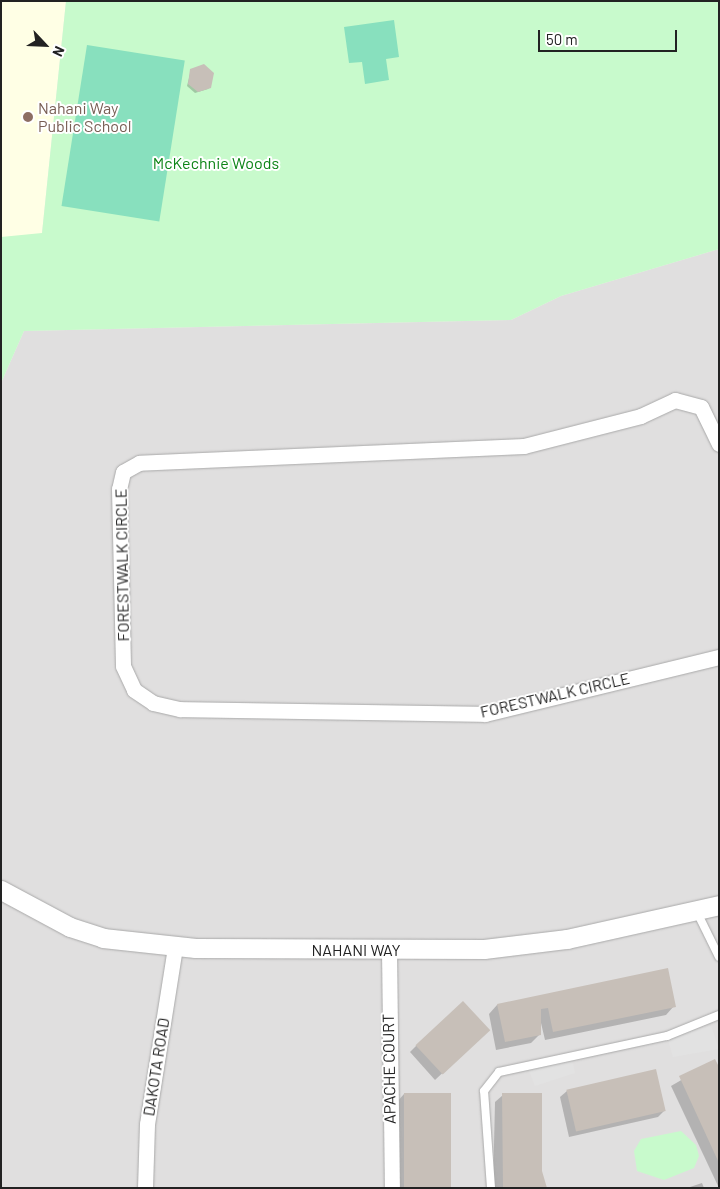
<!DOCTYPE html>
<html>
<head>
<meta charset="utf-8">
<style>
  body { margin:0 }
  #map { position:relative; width:720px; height:1189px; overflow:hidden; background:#f2efe9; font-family:Barlow,sans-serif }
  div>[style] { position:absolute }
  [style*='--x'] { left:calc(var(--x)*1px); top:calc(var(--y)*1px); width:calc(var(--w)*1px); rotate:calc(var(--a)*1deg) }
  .residential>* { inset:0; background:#e0dfdf }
  .education>* { inset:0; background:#ffffe5 }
  .park>* { inset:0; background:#c8facc }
  .pitch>* { inset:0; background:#88e0be; transform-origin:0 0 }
  .parking>* { inset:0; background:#e2e2e2 }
  .shadow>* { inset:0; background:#0003 }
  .building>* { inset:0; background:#c7bfb8; transform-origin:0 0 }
  .roads { filter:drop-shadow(0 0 1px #a9a9a9) drop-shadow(0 0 1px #a9a9a9) }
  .service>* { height:8px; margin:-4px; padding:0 4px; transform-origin:4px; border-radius:4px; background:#fff }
  .minor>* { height:15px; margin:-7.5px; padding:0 7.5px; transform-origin:7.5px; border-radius:7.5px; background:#fff }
  .tertiary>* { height:19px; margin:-9.5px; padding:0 9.5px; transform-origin:9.5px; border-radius:9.5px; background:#fff }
  .dots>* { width:14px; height:14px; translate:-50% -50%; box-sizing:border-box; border:2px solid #fff; border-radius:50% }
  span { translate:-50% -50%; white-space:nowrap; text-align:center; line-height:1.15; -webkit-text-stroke:4px #fff; paint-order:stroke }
  .education-label { font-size:16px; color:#785e54 }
  .left { translate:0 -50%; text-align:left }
  .park-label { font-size:16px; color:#0c8416 }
  .street-label { font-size:16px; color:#222 }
  .frame { position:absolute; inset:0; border:2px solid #222; pointer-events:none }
  .north { position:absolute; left:20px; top:20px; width:50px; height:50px; -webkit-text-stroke:4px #fff; paint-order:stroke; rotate:115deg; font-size:14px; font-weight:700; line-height:20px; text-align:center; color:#222 }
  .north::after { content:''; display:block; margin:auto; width:18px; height:22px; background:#222; clip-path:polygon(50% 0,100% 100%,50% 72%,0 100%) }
  .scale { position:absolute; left:538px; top:30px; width:139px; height:22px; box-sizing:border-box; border:2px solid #222; border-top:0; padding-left:6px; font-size:15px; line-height:18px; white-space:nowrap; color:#222; -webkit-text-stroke:4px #fff; paint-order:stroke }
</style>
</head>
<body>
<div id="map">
  <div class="residential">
    <i style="clip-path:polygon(719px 249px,719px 1188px,1px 1188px,1px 383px,24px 331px,511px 320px,561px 296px)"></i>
  </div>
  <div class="education">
    <i style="clip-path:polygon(1px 1px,66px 1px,42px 233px,1px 383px)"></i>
  </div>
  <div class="park">
    <i style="clip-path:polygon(66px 1px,719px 1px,719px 249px,561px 296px,511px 320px,24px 331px,1px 383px,1px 237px,42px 233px)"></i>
    <i style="clip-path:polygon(681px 1131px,696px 1145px,699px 1156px,694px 1168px,664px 1180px,637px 1171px,634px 1151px,641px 1139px)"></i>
  </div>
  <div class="pitch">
    <i style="clip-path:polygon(394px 20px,399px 57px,386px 59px,389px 80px,365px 84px,362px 62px,349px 63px,344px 27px)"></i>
    <i style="left:87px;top:45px;width:99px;height:163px;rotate:9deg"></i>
  </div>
  <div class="parking">
    <i style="clip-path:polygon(711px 1026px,719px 1049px,673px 1057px,667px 1036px)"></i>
    <i style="clip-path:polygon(571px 1055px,575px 1073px,535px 1086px,527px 1065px)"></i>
  </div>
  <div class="shadow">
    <i style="clip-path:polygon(191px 70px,210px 87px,208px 89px,195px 93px,187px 86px)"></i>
    <i style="clip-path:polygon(497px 1005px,674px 1006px,666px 1015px,545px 1040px,541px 1023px,540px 1034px,531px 1043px,496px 1050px,489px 1014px)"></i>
    <i style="clip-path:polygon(482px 1036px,435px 1080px,410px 1052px,416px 1046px)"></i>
    <i style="clip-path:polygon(714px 1061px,719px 1070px,719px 1188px,671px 1086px)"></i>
    <i style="clip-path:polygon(567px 1091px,664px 1111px,658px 1117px,569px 1137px,560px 1097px)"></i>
    <i style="clip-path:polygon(404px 1094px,450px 1188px,397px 1188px,397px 1102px)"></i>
    <i style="clip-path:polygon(503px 1095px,541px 1171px,546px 1188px,493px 1188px,495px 1102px)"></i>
    <i style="clip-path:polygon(702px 1183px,704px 1188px,687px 1188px)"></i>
  </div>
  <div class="building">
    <i style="clip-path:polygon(204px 64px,214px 73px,211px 88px,198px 92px,188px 84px,190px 69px)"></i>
    <i style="clip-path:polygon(668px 968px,676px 1007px,553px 1032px,548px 1008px,541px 1009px,541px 1035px,505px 1042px,497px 1004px)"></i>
    <i style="left:463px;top:1001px;width:40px;height:65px;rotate:47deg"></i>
    <i style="clip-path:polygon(715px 1059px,719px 1067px,719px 1163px,679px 1076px)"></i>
    <i style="left:656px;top:1069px;width:43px;height:92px;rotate:77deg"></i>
    <i style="left:404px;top:1093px;width:47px;height:95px"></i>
    <i style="clip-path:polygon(502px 1093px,542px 1093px,542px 1171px,547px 1188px,503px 1188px)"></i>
  </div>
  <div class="roads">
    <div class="service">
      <i style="--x:696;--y:910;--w:52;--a:63.9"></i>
      <i style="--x:491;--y:1188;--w:97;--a:-94.1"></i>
      <i style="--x:484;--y:1091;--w:24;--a:-52"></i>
      <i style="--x:499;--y:1072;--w:172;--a:-12.1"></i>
      <i style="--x:667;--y:1036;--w:56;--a:-22"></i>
    </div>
    <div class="minor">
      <i style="--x:719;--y:444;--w:41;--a:-115.9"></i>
      <i style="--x:701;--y:407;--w:27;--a:-165"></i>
      <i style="--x:675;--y:400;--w:38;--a:155"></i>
      <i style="--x:641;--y:416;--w:121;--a:165.6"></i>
      <i style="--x:524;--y:446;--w:385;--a:177.5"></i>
      <i style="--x:139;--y:463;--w:18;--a:151"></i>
      <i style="--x:123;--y:472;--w:17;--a:103"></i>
      <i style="--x:119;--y:489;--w:177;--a:88.7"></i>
      <i style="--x:123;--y:666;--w:26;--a:65"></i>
      <i style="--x:134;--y:690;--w:23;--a:34"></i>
      <i style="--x:153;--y:703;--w:28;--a:13"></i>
      <i style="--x:180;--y:709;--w:305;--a:0.9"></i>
      <i style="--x:485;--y:714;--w:241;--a:-13.7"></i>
      <i style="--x:389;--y:949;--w:239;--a:89.3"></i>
      <i style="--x:145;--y:1188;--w:64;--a:-88.2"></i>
      <i style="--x:147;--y:1124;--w:178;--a:-81"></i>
    </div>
    <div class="tertiary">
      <i style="--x:1;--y:890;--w:78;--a:28.2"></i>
      <i style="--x:70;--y:927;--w:35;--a:18"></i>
      <i style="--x:103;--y:938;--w:93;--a:6.2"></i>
      <i style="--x:195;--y:948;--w:289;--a:0.2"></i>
      <i style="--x:484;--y:949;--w:84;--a:-6.9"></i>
      <i style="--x:567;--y:939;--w:156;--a:-12.6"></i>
    </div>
  </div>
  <div class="dots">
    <i style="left:28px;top:117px;background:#8d6e63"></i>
  </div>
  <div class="education-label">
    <span class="left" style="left:38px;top:117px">Nahani Way<br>Public School</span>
  </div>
  <div class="park-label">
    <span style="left:216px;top:163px">McKechnie Woods</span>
  </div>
  <div class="street-label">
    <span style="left:122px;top:565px;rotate:-91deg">FORESTWALK CIRCLE</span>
    <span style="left:555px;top:695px;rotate:-13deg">FORESTWALK CIRCLE</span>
    <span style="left:356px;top:950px">NAHANI WAY</span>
    <span style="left:156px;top:1067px;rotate:-81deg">DAKOTA ROAD</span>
    <span style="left:389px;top:1069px;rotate:-91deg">APACHE COURT</span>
  </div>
  <div class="frame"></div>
  <div class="north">N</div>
  <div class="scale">50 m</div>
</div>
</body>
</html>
